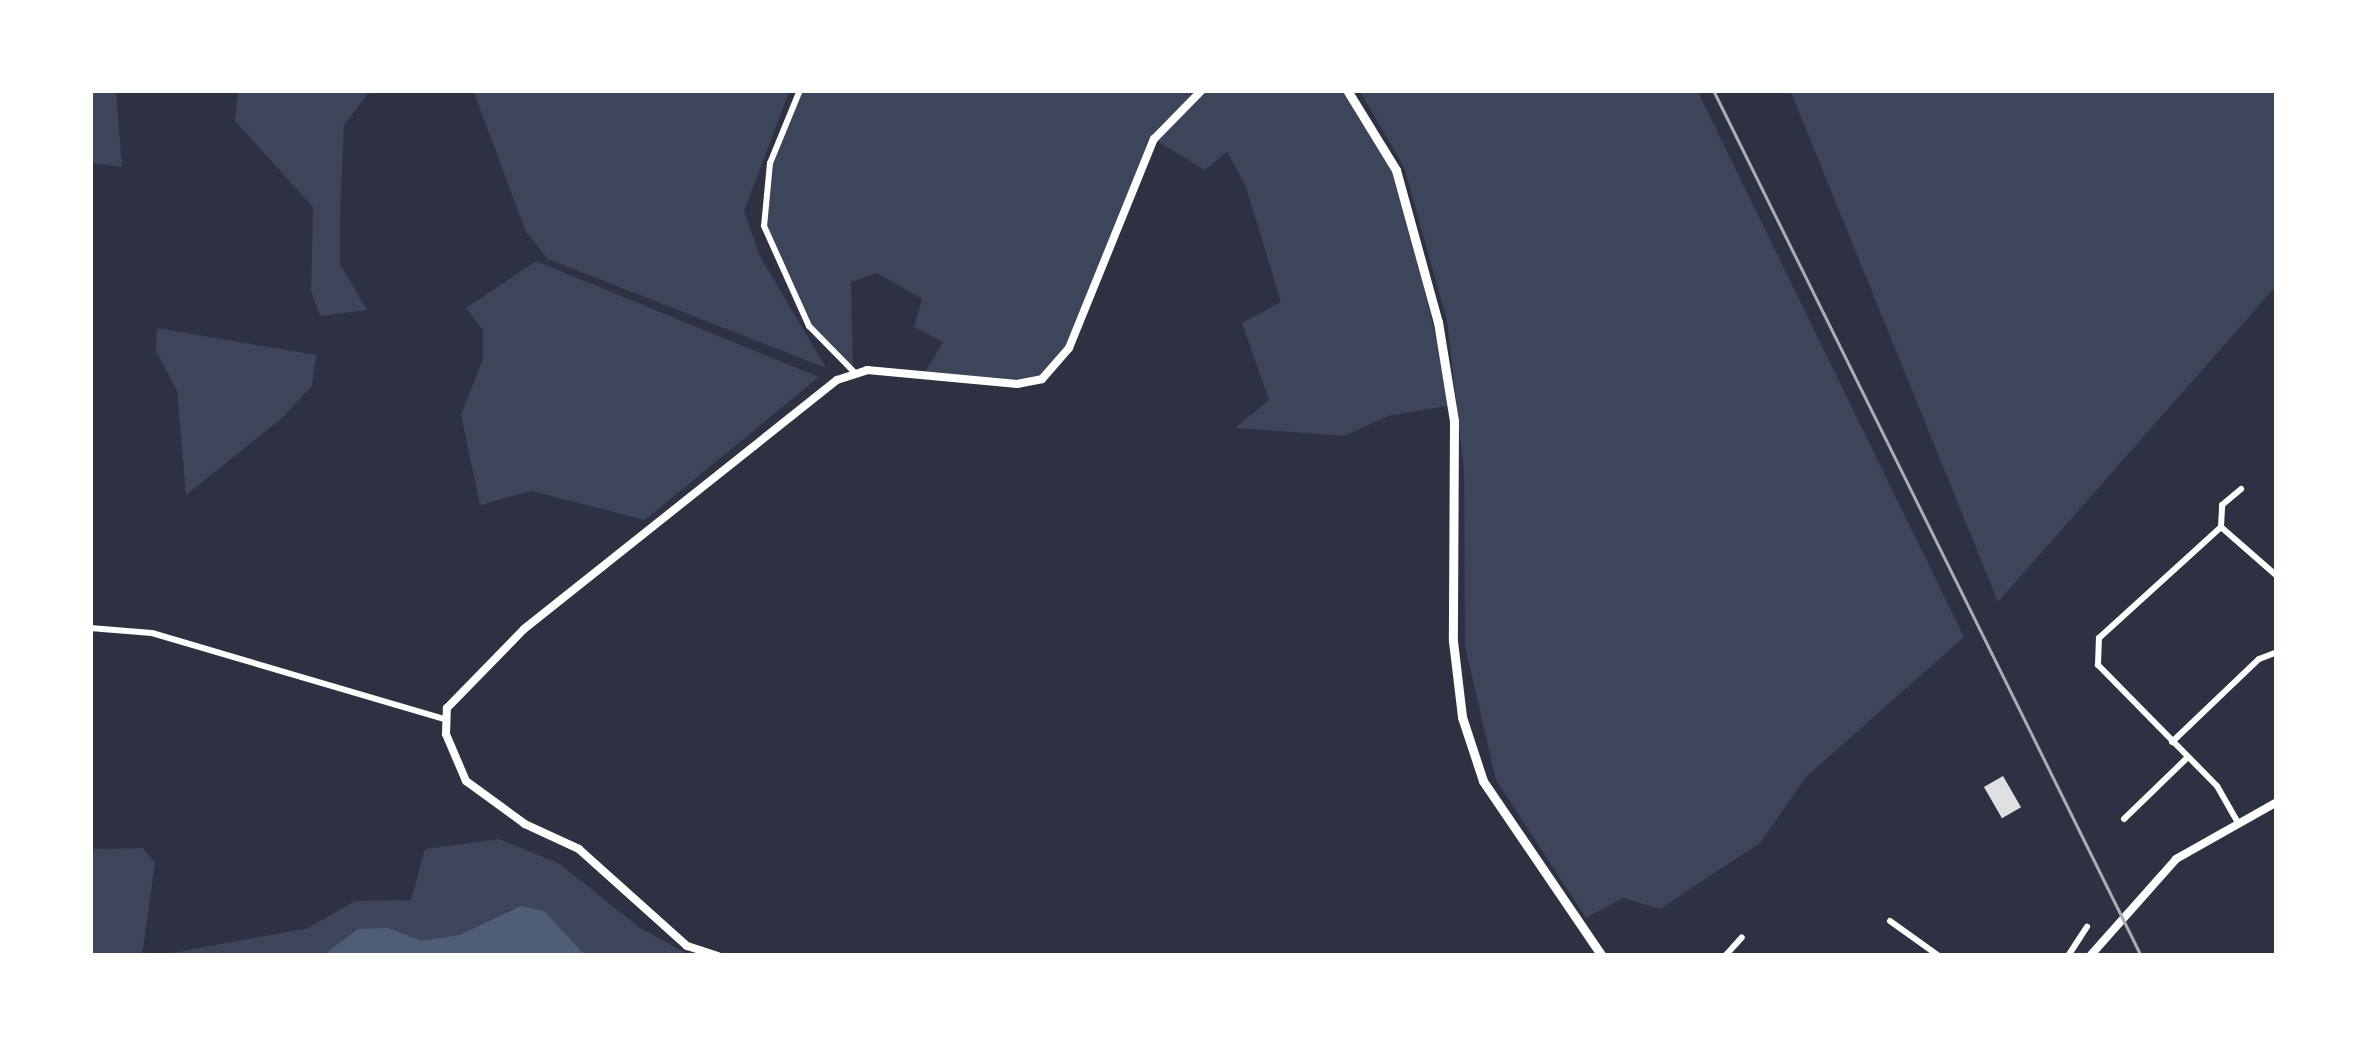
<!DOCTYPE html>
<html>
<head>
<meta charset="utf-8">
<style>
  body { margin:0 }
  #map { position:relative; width:2367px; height:1046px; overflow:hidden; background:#2d3142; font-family:Lato,sans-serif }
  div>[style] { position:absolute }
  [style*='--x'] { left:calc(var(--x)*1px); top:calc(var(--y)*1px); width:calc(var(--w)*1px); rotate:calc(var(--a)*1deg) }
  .green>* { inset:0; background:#3c4559 }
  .water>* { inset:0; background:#4f5d75 }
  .building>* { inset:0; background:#e0e0e3; transform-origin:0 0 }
  .minor>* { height:6px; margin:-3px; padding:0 3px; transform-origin:3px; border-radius:3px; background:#fff }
  .tertiary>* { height:8px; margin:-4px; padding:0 4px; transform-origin:4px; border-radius:4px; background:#fff }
  .primary>* { height:9px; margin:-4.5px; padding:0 4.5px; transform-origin:4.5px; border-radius:4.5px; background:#fff }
  .rail>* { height:3px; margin:-1.5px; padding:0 1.5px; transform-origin:1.5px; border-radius:1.5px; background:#abadb3 }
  span { translate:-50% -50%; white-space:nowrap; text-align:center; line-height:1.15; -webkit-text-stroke:9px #fff; paint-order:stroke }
  .frame { position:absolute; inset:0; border:93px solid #fff; pointer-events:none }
</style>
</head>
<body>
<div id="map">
  <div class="green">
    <i style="clip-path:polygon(90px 90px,116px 90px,122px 167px,90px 163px)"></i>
    <i style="clip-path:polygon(238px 90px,371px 90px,344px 125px,340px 216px,340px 264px,367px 310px,320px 316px,311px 291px,313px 207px,235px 121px)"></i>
    <i style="clip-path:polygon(473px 90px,790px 90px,744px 211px,760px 256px,826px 368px,548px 259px,526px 232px)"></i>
    <i style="clip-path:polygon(800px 90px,1347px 90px,1396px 170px,1452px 405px,1388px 416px,1344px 436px,1235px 428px,1269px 400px,1242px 323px,1281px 302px,1246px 187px,1227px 152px,1205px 170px,1155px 140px,1069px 348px,1042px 379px,1017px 384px,923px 376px,943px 342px,914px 327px,922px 299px,877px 273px,851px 282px,853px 371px,809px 326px,764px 226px,770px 163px)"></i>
    <i style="clip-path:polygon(1359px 90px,1697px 90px,1964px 637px,1806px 777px,1760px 843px,1660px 909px,1623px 898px,1586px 918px,1496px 780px,1465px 646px,1464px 471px,1447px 321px,1404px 167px)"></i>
    <i style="clip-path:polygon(1790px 90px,2277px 90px,2277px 285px,1998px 602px)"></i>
    <i style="clip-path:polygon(536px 261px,738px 344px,819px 377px,645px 520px,531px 491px,480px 505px,461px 415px,483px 359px,483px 331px,466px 308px)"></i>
    <i style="clip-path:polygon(157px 328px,316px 355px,312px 386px,281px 419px,186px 495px,177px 391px,156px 351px)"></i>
    <i style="clip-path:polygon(499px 839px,560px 864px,640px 928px,691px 956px,156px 956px,308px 928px,355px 901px,411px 900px,425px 849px)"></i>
    <i style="clip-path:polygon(143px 848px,155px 863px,142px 956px,90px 956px,90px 849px)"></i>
  </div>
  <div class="water">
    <i style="clip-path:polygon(521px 906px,544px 911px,582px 952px,600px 956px,322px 956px,358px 929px,388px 928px,421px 941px,460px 935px)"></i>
  </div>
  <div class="building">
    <i style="left:2003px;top:776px;width:36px;height:22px;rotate:60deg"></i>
  </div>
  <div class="minor">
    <i style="--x:800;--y:90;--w:79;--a:112.3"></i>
    <i style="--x:770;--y:163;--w:63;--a:95.4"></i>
    <i style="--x:764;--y:226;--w:110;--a:65.8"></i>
    <i style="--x:809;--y:326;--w:63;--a:45.6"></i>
    <i style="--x:2221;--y:527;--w:22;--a:-87"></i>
    <i style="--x:2222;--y:505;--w:25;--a:-40"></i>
    <i style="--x:90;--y:628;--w:62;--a:4.6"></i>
    <i style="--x:152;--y:633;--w:305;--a:16.4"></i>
    <i style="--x:2172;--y:742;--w:120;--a:-43.7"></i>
    <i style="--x:2259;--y:659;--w:19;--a:-21"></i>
    <i style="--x:2124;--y:819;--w:88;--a:-44.1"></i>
    <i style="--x:2237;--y:821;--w:40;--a:-119.7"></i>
    <i style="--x:2217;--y:786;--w:170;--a:-134.5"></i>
    <i style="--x:2098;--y:665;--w:27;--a:-88"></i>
    <i style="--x:2099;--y:638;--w:165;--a:-42.3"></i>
    <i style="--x:2221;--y:527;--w:74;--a:41.2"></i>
    <i style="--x:1890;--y:921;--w:60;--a:35.5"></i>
    <i style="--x:1725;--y:956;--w:25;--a:-48"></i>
    <i style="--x:2068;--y:956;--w:35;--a:-57"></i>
  </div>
  <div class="tertiary">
    <i style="--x:718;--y:956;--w:33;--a:-162"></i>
    <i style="--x:687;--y:946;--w:145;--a:-138.1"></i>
    <i style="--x:579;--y:849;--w:60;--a:-155.2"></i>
    <i style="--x:525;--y:824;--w:73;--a:-143.9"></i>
    <i style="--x:466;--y:781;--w:51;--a:-113.1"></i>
    <i style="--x:446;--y:734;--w:26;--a:-88"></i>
    <i style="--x:447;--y:708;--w:110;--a:-45.7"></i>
    <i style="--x:524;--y:629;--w:400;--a:-38.5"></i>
    <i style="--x:837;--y:380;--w:32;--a:-18"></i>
    <i style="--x:867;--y:370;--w:151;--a:5.3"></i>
    <i style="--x:1017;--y:384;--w:25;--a:-11"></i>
    <i style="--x:1042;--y:379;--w:41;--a:-48.9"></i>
    <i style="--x:1069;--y:348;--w:226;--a:-67.9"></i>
    <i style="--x:1154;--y:139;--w:69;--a:-45.6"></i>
    <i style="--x:2090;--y:956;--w:130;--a:-48.4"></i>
    <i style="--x:2176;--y:859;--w:116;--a:-29.4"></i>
  </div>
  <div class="primary">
    <i style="--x:1347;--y:90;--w:94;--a:58.5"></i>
    <i style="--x:1396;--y:170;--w:158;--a:74.6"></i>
    <i style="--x:1438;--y:322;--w:100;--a:80.8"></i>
    <i style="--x:1454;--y:421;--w:220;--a:90.3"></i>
    <i style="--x:1453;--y:641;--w:77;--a:83.2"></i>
    <i style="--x:1462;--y:717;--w:67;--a:71.8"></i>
    <i style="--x:1483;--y:781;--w:212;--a:55.8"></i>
  </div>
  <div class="rail">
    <i style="--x:1713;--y:90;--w:966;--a:63.7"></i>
  </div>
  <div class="frame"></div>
</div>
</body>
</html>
